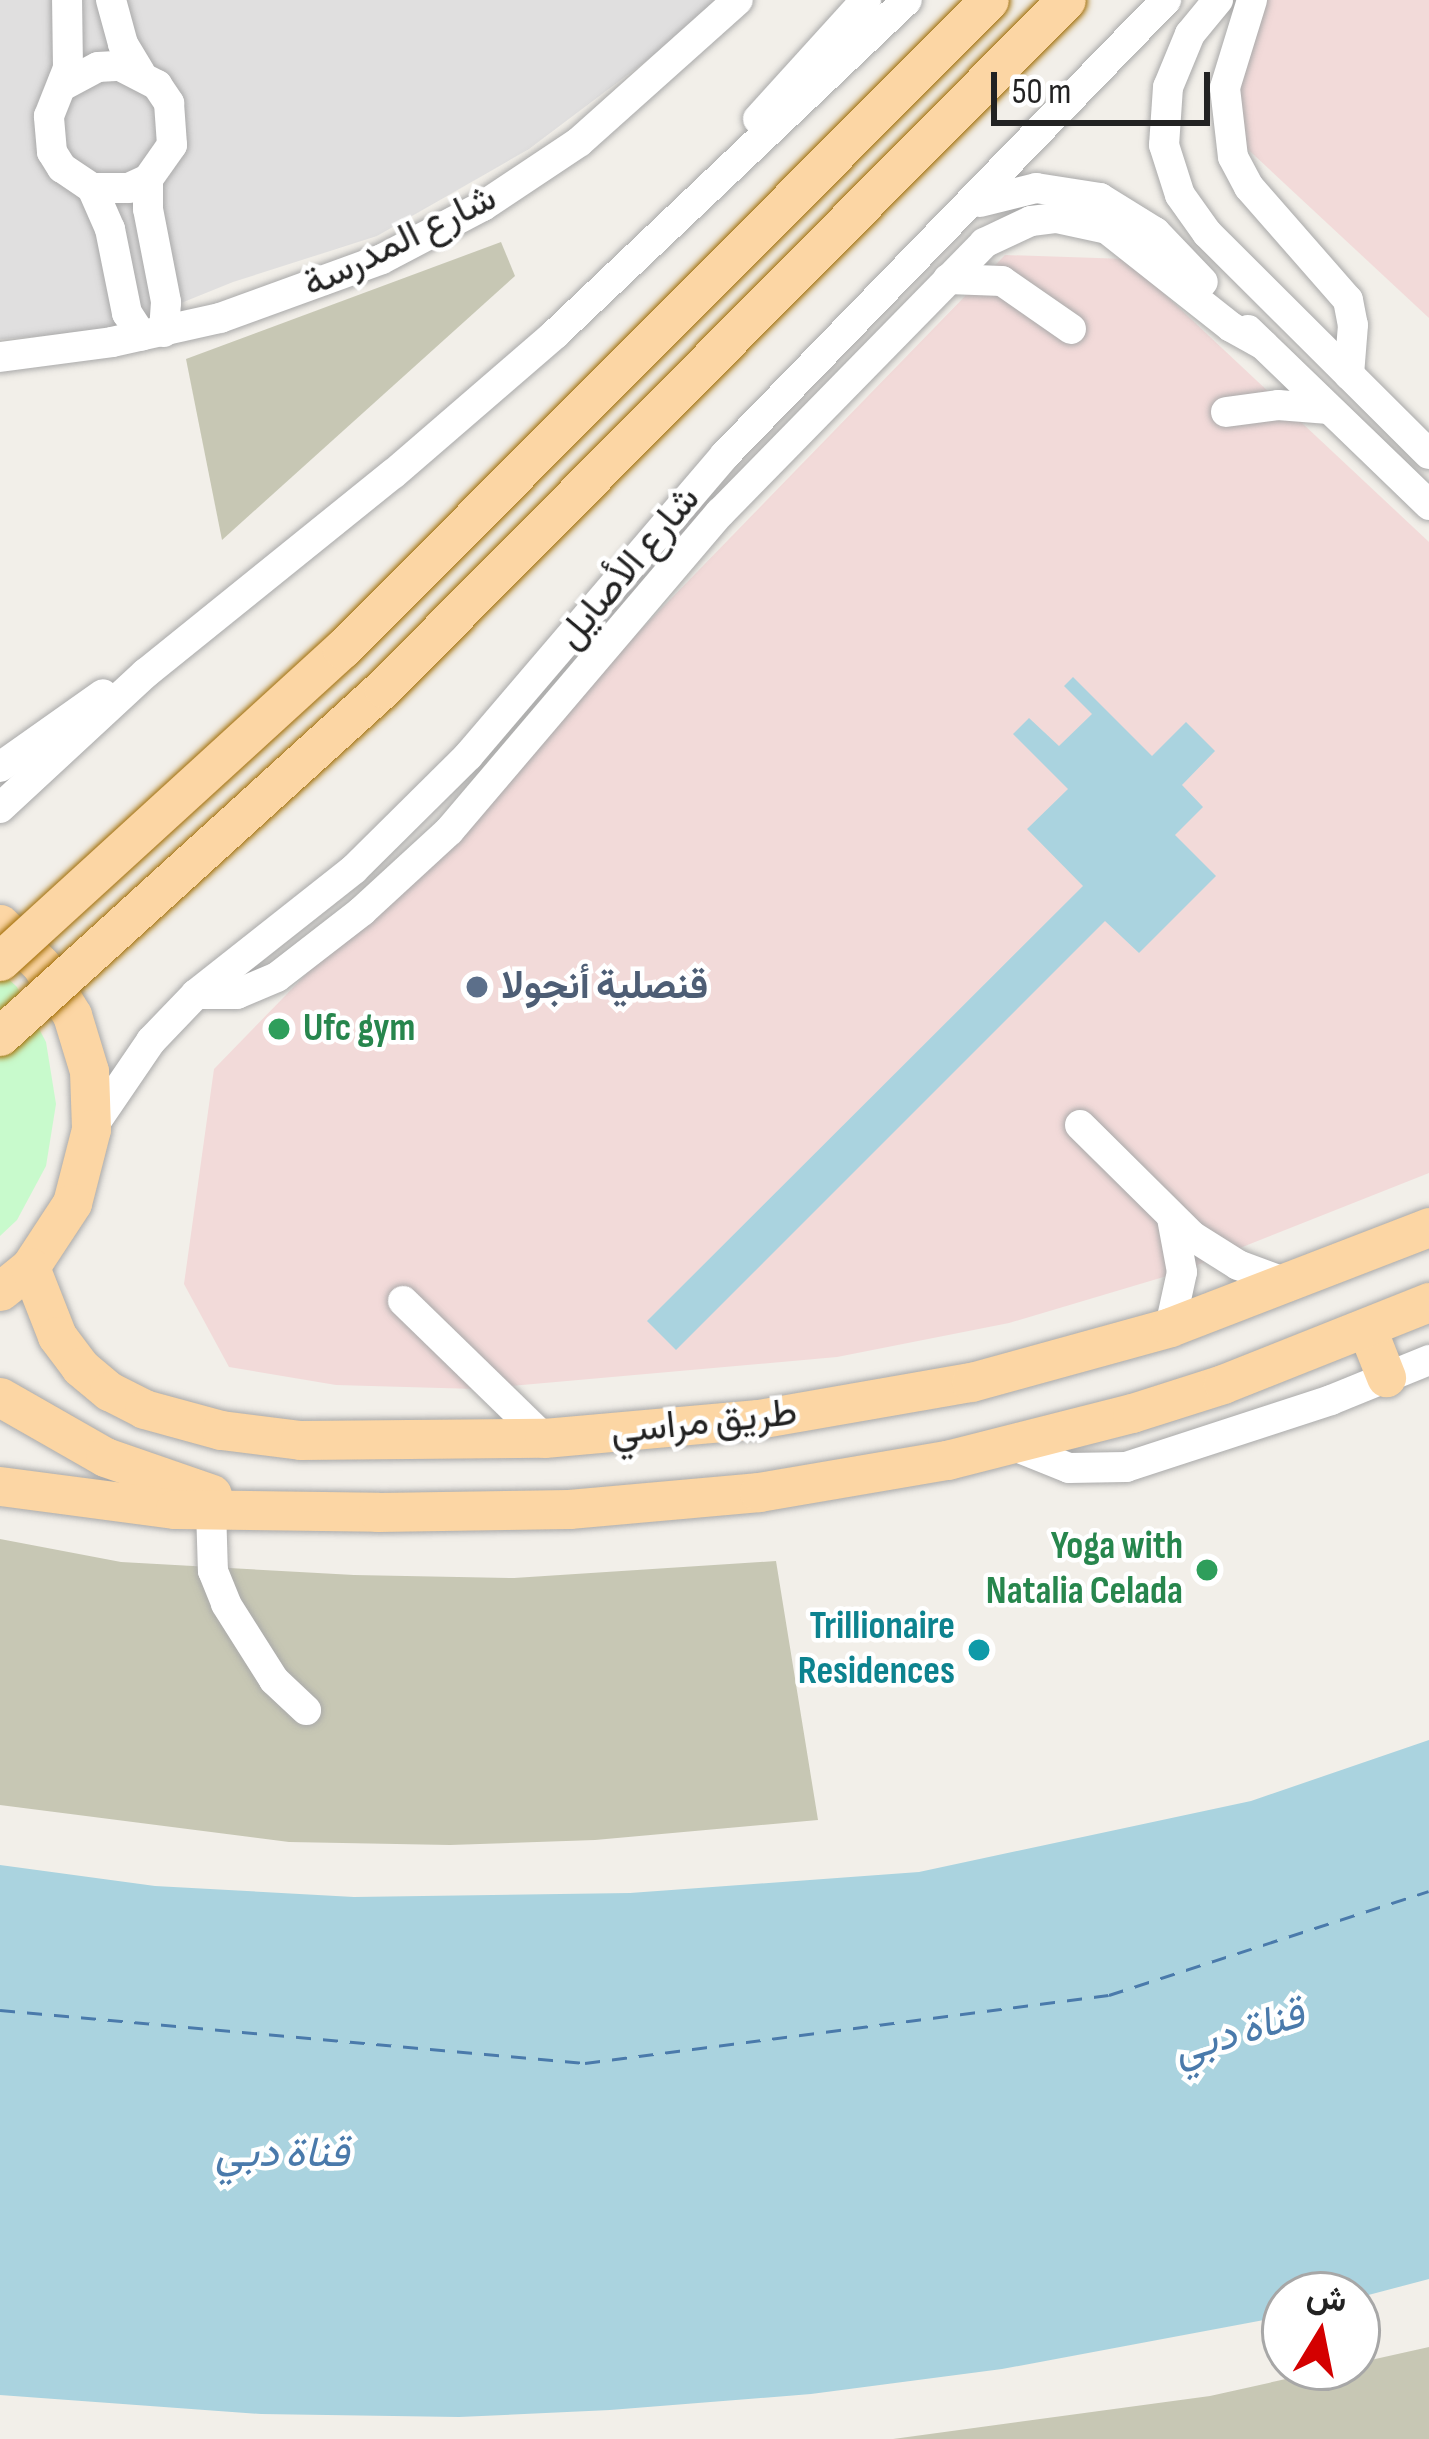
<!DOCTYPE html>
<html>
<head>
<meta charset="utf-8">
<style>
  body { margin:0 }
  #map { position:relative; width:1429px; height:2439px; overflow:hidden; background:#f2efe9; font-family:"Sofia Sans Condensed",Vazirmatn,sans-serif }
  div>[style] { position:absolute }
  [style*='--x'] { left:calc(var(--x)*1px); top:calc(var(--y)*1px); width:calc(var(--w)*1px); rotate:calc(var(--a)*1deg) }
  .residential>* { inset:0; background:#e0dfdf }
  .commercial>* { inset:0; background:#f2dad9 }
  .construction>* { inset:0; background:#c7c7b4 }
  .park>* { inset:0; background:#c8facc }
  .water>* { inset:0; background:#aad3df }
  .ferry>* { height:3px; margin-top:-1.5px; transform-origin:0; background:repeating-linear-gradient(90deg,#4a7aab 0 15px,transparent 0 27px) }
  .roads { filter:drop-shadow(0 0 3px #a9a9a9) drop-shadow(0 0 3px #a9a9a9) }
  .minor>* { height:30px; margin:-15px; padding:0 15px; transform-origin:15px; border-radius:15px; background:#fff }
  .major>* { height:39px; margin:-19.5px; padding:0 19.5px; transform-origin:19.5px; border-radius:19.5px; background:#fcd6a4 }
  .bridges { filter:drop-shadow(0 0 3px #a06b00) drop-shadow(0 0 3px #a06b00) }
  .major-bridge>* { height:39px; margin:-19.5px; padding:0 19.5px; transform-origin:19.5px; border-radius:19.5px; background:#fcd6a4 }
  .dots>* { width:33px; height:33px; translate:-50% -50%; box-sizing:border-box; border:6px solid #fff; border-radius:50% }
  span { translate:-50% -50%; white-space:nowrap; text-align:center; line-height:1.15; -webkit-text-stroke:9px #fff; paint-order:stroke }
  .street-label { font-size:39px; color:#222 }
  .service-label { font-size:39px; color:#4e5e75; font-weight:700 }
  .left { translate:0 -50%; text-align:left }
  .leisure-label { font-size:39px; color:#27864d; font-weight:700 }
  .right { translate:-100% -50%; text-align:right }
  .culture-label { font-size:39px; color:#0d838f; font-weight:700 }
  .water-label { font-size:42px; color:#4a7aab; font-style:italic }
  .north { position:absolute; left:1261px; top:2271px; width:120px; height:120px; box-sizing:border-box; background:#fff; border:3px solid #a7a7a7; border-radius:50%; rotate:10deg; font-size:33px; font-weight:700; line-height:48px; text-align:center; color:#222 }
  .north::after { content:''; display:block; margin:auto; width:42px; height:54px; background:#d40000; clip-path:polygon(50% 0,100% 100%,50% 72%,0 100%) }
  .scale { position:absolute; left:991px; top:72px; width:219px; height:54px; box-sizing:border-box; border:6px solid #222; border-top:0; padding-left:15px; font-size:36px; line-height:42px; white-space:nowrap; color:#222; -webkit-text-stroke:9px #fff; paint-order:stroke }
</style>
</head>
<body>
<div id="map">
  <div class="residential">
    <i style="clip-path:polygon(0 0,715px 0,679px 36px,529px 149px,377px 236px,233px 282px,112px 331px,0 339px)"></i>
  </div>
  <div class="commercial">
    <i style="clip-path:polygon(1266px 0,1429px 0,1429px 318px,1240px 142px,1236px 63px)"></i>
    <i style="clip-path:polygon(1005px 255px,1127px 259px,1429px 542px,1429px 1173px,1177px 1273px,1009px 1323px,837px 1357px,476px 1389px,336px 1385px,229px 1367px,184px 1284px,214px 1069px)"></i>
  </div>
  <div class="construction">
    <i style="clip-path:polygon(501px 242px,515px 276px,222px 540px,186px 359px)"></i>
    <i style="clip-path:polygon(0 1539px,121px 1562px,354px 1575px,514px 1578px,776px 1561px,818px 1820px,595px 1840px,450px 1845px,289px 1842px,0 1805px)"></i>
    <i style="clip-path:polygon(1429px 2347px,1429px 2439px,893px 2439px,1210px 2396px)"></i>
  </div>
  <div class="park">
    <i style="clip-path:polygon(0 971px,17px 987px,46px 1042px,56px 1104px,46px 1166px,17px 1220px,0 1236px)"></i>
  </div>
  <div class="water">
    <i style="clip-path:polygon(1073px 677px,1152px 756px,1186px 722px,1215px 751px,1182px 785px,1203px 807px,1175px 835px,1216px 876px,1139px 953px,1105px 921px,676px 1350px,647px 1321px,1083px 886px,1027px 829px,1068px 789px,1013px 734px,1029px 718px,1059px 746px,1092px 714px,1064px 686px)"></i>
    <i style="clip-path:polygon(1429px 1740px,1429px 2279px,1357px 2298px,1285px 2295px,1285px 2316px,1002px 2369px,811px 2394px,610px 2410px,459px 2417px,261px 2414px,0 2395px,0 1865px,155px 1886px,354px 1897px,630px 1893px,919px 1872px,1251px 1801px)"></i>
  </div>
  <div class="ferry">
    <i style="--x:0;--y:2010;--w:587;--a:5.18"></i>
    <i style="--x:585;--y:2063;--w:528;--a:-7.39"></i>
    <i style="--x:1109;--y:1995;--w:336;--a:-18"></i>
  </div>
  <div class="roads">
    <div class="minor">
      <i style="--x:111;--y:0;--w:46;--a:74.7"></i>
      <i style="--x:123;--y:44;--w:33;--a:59"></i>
      <i style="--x:1218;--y:0;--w:44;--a:129.5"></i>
      <i style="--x:1190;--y:34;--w:57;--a:112.5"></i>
      <i style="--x:1168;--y:87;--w:58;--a:93.9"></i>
      <i style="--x:1164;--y:145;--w:52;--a:72.3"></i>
      <i style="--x:1180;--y:195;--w:47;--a:54.6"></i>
      <i style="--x:1207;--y:233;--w:313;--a:44.9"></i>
      <i style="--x:1252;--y:0;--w:92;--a:107.1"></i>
      <i style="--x:1225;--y:88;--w:69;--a:83.4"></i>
      <i style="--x:1233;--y:157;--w:34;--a:62"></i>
      <i style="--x:1249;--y:187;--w:150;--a:48.8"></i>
      <i style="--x:1348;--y:300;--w:25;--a:79"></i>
      <i style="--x:1353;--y:325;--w:50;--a:94.6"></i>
      <i style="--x:66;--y:84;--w:36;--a:-28"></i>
      <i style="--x:98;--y:67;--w:22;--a:-3"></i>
      <i style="--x:120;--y:66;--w:42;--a:27.2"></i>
      <i style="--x:157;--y:85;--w:22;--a:56"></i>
      <i style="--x:169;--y:103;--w:42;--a:85.9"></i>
      <i style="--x:172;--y:145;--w:42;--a:125.2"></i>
      <i style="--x:148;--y:179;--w:21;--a:155"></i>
      <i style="--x:129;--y:188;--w:37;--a:180"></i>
      <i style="--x:92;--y:188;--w:36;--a:-146"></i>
      <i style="--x:62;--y:168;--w:19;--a:-122"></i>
      <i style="--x:52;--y:152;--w:36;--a:-95"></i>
      <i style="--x:49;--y:116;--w:52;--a:-68.4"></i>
      <i style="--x:68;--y:68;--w:68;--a:-90.8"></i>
      <i style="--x:758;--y:119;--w:161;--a:-47.8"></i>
      <i style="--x:148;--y:179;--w:30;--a:90"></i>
      <i style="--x:148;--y:209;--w:95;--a:79"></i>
      <i style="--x:166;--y:302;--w:30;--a:94"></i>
      <i style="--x:92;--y:188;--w:45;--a:66.3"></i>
      <i style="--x:110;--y:229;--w:86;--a:78.6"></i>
      <i style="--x:127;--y:313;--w:27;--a:57"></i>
      <i style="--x:980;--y:202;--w:58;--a:-14"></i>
      <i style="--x:1036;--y:188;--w:65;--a:8.9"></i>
      <i style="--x:1100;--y:198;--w:65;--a:31.7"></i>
      <i style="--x:1155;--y:232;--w:69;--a:46.2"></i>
      <i style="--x:948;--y:279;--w:54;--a:2.1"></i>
      <i style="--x:1002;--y:281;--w:84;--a:34.8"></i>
      <i style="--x:1248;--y:330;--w:252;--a:44"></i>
      <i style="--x:0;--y:357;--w:113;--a:-7.6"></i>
      <i style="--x:112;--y:342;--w:111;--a:-12.5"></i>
      <i style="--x:220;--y:318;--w:172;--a:-20"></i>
      <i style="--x:382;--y:259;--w:114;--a:-27.7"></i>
      <i style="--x:483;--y:206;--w:115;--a:-33.7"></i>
      <i style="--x:579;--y:142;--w:213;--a:-41.8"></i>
      <i style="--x:1226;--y:412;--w:52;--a:-7.7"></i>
      <i style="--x:1278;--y:405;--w:51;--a:4.5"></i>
      <i style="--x:0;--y:767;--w:126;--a:-35.3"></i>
      <i style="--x:0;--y:808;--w:199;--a:-42.8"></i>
      <i style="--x:146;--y:673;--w:317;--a:-38.9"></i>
      <i style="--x:393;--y:474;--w:214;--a:-40.8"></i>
      <i style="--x:555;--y:334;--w:485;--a:-43.5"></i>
      <i style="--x:196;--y:994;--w:41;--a:0"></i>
      <i style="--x:237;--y:994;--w:43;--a:-23"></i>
      <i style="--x:277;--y:977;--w:108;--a:-37.8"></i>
      <i style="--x:362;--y:911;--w:118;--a:-42.6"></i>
      <i style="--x:449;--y:831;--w:418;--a:-49.6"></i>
      <i style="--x:720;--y:513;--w:378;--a:-45.6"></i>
      <i style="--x:984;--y:243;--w:52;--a:-25.1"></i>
      <i style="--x:1031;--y:221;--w:26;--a:-7"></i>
      <i style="--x:1057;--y:218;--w:51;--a:12.4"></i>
      <i style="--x:1107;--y:229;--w:158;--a:38.3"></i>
      <i style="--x:1231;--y:327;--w:37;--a:29"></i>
      <i style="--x:1080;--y:1125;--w:158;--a:44.7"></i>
      <i style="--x:1192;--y:1236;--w:54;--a:32.2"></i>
      <i style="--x:1238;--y:1265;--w:54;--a:20.4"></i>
      <i style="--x:91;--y:1129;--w:107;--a:-55.7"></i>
      <i style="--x:151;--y:1041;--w:65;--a:-46.2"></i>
      <i style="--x:196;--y:994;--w:201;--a:-38.3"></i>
      <i style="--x:354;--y:869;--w:161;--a:-44.7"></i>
      <i style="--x:468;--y:756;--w:396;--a:-49.5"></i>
      <i style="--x:725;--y:455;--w:634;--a:-45.9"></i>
      <i style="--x:403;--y:1301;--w:197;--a:44.2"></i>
      <i style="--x:1170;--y:1327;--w:56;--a:-77.7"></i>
      <i style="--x:1182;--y:1272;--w:55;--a:-100.5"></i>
      <i style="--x:1012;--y:1445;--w:61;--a:22"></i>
      <i style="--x:1069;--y:1468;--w:57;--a:-1"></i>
      <i style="--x:1126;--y:1467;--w:216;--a:-18.1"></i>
      <i style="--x:1331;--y:1400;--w:106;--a:-22.2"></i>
      <i style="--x:211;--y:1509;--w:62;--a:88.2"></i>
      <i style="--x:213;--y:1571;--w:35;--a:68"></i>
      <i style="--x:226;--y:1604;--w:90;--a:57.7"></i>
      <i style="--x:274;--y:1680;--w:44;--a:43.2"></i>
    </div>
    <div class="major">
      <i style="--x:0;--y:924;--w:58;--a:45"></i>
      <i style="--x:41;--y:965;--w:59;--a:58.2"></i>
      <i style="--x:72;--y:1015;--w:59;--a:73.1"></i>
      <i style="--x:89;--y:1071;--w:58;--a:88"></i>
      <i style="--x:91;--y:1129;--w:76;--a:104.4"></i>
      <i style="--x:72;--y:1203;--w:77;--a:123.3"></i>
      <i style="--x:30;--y:1267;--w:38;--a:141"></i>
      <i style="--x:30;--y:1267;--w:74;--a:68.6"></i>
      <i style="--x:57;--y:1336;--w:39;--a:53"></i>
      <i style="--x:80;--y:1367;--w:38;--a:40"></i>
      <i style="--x:109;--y:1391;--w:39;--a:27"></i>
      <i style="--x:144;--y:1409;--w:80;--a:15.3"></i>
      <i style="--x:221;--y:1430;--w:80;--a:7.2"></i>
      <i style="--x:300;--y:1440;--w:244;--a:-0.5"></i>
      <i style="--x:544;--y:1438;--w:215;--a:-5.1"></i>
      <i style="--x:758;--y:1419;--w:216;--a:-9.9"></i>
      <i style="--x:971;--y:1382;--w:206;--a:-15.4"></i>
      <i style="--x:1170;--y:1327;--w:278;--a:-21.1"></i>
      <i style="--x:1367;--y:1329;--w:52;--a:68.4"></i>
      <i style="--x:0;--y:1397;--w:121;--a:29.7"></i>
      <i style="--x:105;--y:1457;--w:113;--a:19.1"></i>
      <i style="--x:0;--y:1486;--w:177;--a:7.5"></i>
      <i style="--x:175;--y:1509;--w:203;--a:0.8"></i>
      <i style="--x:378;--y:1512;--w:191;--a:-0.9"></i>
      <i style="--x:569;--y:1509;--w:191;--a:-5.1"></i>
      <i style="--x:759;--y:1492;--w:191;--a:-9.7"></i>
      <i style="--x:947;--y:1460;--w:191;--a:-14.3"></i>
      <i style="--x:1132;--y:1413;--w:96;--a:-17.7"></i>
      <i style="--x:1223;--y:1384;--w:222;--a:-21.7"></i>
    </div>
  </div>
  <div class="bridges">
    <div class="major-bridge">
      <i style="--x:0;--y:961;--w:463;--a:-42.4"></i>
      <i style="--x:342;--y:649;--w:916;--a:-45.09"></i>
      <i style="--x:0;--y:1036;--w:517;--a:-42.26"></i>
      <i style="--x:383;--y:688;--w:969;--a:-45.21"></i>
    </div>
  </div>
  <div class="dots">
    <i style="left:477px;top:987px;background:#5c6f8a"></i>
    <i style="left:279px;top:1029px;background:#2e9e5b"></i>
    <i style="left:1207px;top:1570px;background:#2e9e5b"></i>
    <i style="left:979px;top:1650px;background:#0f9aa8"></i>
  </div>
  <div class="street-label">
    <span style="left:400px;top:242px;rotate:-26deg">شارع المدرسة</span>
    <span style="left:629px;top:568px;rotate:-50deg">شارع الأصايل</span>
    <span style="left:704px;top:1423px;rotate:-6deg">طريق مراسي</span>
  </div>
  <div class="service-label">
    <span class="left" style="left:501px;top:987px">قنصلية أنجولا</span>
  </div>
  <div class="leisure-label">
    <span class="left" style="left:303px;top:1029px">Ufc gym</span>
    <span class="right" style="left:1183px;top:1570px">Yoga with<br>Natalia Celada</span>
  </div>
  <div class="culture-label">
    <span class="right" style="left:955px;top:1650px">Trillionaire<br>Residences</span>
  </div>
  <div class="water-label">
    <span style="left:1239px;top:2033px;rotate:-17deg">قناة دبي</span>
    <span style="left:282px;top:2154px">قناة دبي</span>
  </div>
  <div class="north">ش</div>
  <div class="scale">50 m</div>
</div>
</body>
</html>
